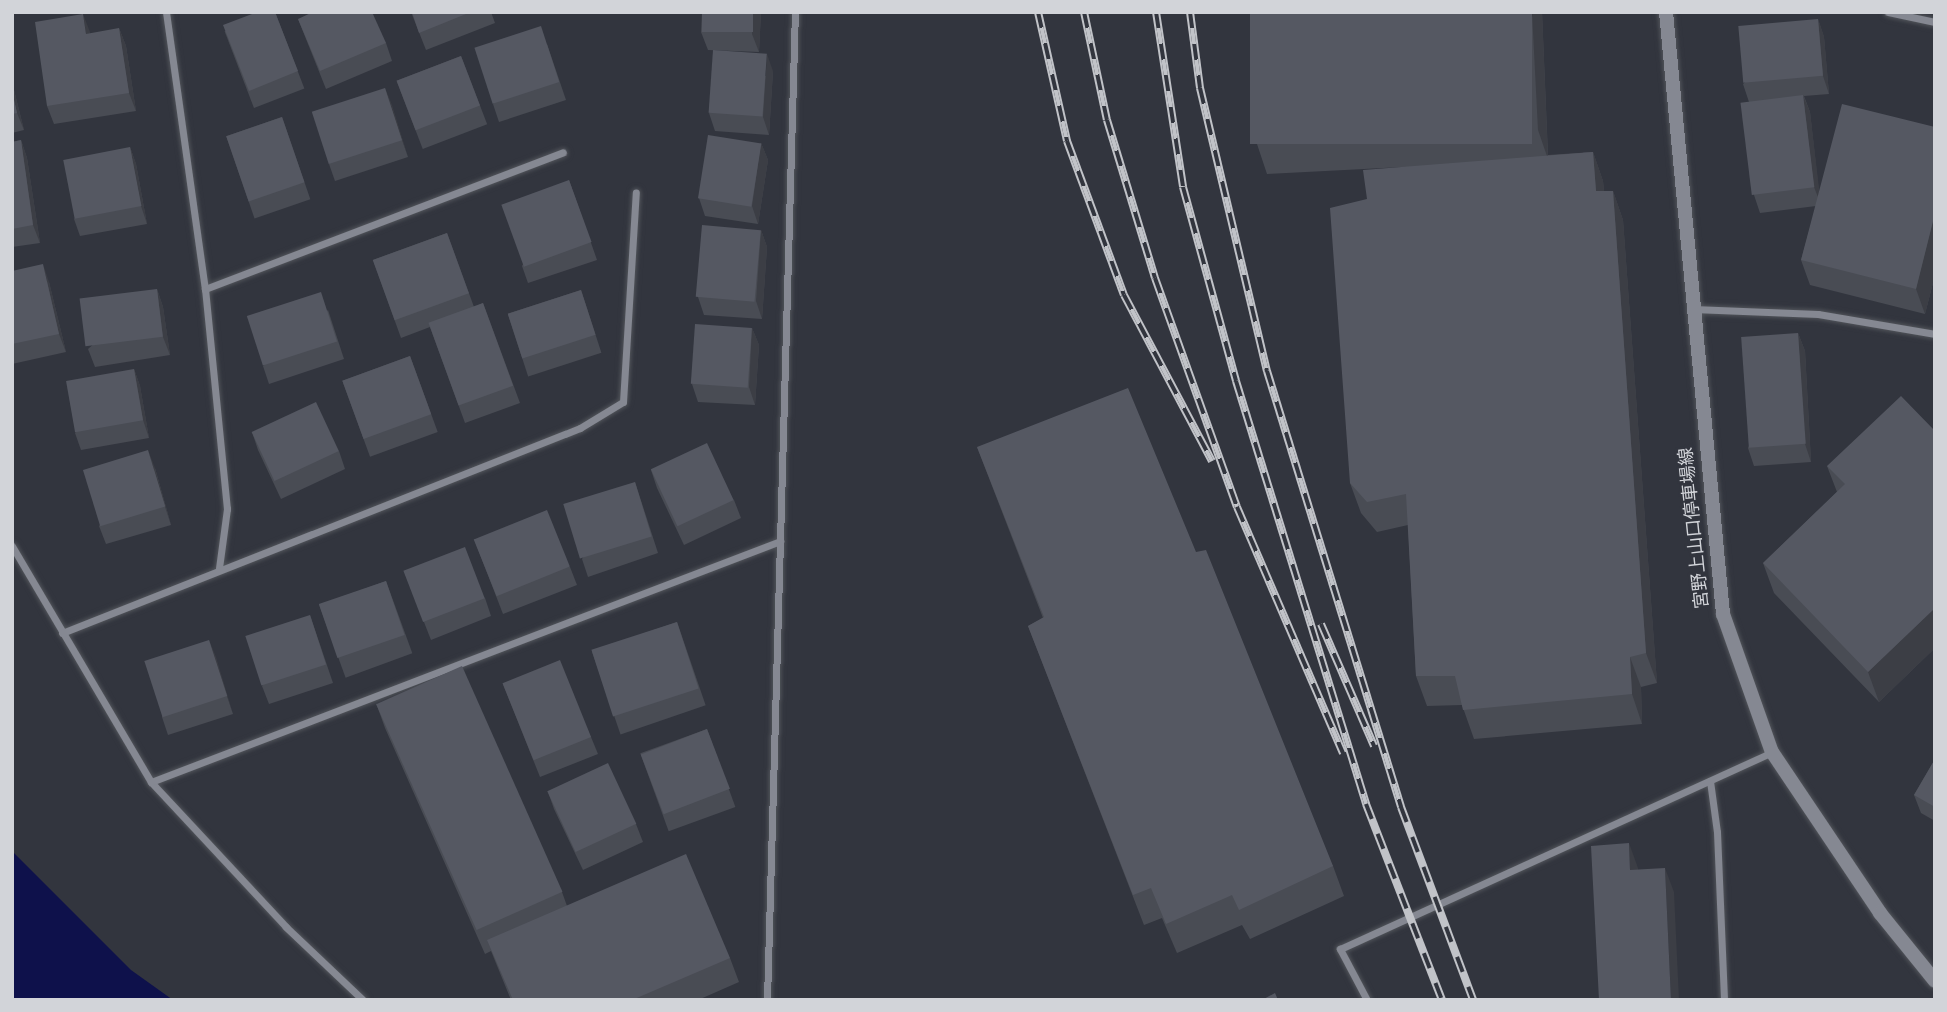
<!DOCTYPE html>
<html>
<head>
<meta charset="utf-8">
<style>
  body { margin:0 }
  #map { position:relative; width:1947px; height:1012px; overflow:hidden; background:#32353e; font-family:"Source Sans 3","Noto Sans JP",sans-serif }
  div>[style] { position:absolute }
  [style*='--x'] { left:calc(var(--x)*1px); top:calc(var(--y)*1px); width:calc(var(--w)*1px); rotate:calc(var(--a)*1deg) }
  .water>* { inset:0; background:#0e114b }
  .roads { filter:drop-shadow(0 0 2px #51545a) drop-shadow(0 0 2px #51545a) }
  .street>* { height:7px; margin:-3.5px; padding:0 3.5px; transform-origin:3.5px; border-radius:3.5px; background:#858892 }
  .secondary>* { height:14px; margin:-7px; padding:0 7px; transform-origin:7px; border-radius:7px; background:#858892 }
  .rail>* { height:8px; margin-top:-4px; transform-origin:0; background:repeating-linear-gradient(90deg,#32353e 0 16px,#c1c3c8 0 32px); box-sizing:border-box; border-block:2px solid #c1c3c8 }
  .wall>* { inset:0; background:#494c54; transform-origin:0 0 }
  .shaded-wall>* { inset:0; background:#3c3e45 }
  .building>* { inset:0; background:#555862; transform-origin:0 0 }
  span { translate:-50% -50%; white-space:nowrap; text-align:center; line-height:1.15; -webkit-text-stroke:5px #32353e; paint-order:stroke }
  .street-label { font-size:18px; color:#d2d4d9 }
  .frame { position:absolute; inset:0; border:14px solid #d2d4d9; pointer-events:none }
</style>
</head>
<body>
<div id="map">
  <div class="water">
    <i style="clip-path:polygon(12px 851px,131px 970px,173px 1000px,12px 1000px)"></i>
  </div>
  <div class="roads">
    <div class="street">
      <i style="--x:166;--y:12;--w:280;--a:82"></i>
      <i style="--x:1888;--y:12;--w:48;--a:12"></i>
      <i style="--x:1693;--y:309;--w:125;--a:2.3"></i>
      <i style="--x:1818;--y:314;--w:119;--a:9.7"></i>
      <i style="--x:12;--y:546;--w:274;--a:59.5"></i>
      <i style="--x:151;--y:782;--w:198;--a:47"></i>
      <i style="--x:286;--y:927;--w:106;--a:43.5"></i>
      <i style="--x:219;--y:568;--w:60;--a:-82.3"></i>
      <i style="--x:227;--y:509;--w:221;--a:-95.7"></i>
      <i style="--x:205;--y:289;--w:383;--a:-20.9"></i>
      <i style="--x:62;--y:633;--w:557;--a:-21.59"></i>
      <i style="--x:580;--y:428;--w:50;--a:-31.2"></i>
      <i style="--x:623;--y:402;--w:210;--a:-86.5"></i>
      <i style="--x:1710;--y:781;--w:51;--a:82.2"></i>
      <i style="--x:1717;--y:832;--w:168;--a:87.6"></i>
      <i style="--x:151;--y:782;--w:674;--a:-20.96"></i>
      <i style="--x:767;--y:1000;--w:988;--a:-88.38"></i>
      <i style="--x:1367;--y:1000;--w:58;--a:-117.9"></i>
      <i style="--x:1340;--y:949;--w:475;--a:-24.5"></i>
    </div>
    <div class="secondary">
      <i style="--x:1666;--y:12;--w:605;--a:84.59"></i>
      <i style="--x:1723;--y:614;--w:146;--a:70.5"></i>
      <i style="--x:1772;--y:752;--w:194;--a:56.1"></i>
      <i style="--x:1880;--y:913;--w:87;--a:51"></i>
    </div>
  </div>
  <div class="rail">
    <i style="--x:1038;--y:12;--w:132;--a:77.3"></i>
    <i style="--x:1067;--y:141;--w:164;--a:69.7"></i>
    <i style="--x:1124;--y:295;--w:188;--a:62.1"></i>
    <i style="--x:1084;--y:12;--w:110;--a:78"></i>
    <i style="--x:1107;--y:120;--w:165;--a:73.1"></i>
    <i style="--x:1155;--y:278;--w:243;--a:70.3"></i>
    <i style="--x:1237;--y:507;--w:268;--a:66.7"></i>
    <i style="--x:1156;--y:12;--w:177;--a:81.2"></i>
    <i style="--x:1183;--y:187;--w:201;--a:74.7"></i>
    <i style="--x:1236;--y:381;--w:443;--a:72.9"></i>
    <i style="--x:1366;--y:804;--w:210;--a:68.8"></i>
    <i style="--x:1190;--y:12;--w:77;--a:82.5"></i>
    <i style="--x:1200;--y:88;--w:291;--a:76.7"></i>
    <i style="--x:1267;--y:371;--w:456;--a:72.9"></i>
    <i style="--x:1401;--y:807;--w:206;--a:69.5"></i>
    <i style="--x:1321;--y:624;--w:133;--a:66.5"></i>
  </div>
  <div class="wall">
    <i style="left:275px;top:12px;width:82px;height:54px;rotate:69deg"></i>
    <i style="clip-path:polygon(411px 12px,491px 12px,495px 23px,426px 50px)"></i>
    <i style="clip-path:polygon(702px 12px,761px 12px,759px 52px,708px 50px,701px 32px)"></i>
    <i style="clip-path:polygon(1542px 12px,1548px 155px,1593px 152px,1603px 181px,1604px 191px,1613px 191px,1623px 220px,1657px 683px,1641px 687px,1642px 724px,1474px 739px,1462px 705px,1427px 706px,1416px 676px,1408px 525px,1377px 532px,1361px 513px,1350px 483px,1367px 199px,1403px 167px,1267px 174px,1257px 144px)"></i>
    <i style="clip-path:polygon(298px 19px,386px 43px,392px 61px,326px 89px)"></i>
    <i style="clip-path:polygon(1818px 19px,1824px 37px,1829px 94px,1804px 96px,1810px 112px,1819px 192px,1935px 127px,1935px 275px,1925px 314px,1810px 285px,1801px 260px,1816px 206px,1760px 213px,1754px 195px,1749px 102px,1743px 84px)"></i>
    <i style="clip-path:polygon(119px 28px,126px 46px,136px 111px,54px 124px,47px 106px)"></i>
    <i style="clip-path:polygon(547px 44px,566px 100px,499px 122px,493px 104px)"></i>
    <i style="left:461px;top:56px;width:73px;height:69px;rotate:69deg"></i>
    <i style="clip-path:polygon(773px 71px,769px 135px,715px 131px,709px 113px)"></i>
    <i style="clip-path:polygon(12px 82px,24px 130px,12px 133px)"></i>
    <i style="clip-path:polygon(385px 88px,408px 157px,335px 181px,329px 164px)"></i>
    <i style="left:282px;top:117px;width:87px;height:59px;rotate:71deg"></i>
    <i style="clip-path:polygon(21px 140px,27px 158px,40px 243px,12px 247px,12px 142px)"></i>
    <i style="clip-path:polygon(761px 143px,768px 160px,758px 224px,705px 216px,699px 198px)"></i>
    <i style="clip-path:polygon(130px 147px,136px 164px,147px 224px,80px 236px,74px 219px)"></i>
    <i style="clip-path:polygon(569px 180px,597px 260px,528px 283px,522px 266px)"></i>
    <i style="clip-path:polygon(761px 230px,767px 247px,762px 319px,704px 315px,698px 297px)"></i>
    <i style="clip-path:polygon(447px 233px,474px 307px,483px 303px,520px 403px,465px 423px,430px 327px,401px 338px,373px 260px)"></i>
    <i style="clip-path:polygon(12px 271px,49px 282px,66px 352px,12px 364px)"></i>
    <i style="clip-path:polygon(157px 289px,163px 307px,170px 355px,95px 367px,88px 349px)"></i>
    <i style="left:581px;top:290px;width:66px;height:77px;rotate:72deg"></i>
    <i style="clip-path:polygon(328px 310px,344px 359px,269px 384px,263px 366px)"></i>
    <i style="clip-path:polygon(752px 328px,759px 345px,755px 405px,698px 402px,692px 384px)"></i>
    <i style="clip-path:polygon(1798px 333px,1805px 351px,1811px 462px,1754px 466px,1748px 448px)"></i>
    <i style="left:410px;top:356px;width:81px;height:72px;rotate:70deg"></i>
    <i style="clip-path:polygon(134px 369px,140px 386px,149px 438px,81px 450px,75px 433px)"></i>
    <i style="clip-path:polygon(1935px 431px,1935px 648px,1879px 702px,1774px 593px,1763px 563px,1837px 492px,1827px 466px)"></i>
    <i style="clip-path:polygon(252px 432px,339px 451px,345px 469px,281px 499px,258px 450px)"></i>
    <i style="clip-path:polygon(977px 447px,1333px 866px,1344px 896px,1250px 939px,1242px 925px,1177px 953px,1162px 918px,1144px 925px,1028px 626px,1043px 618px)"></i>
    <i style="clip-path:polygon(155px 468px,171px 525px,106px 544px,99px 526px)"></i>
    <i style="clip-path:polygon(651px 470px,734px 500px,741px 518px,684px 545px,657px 488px)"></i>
    <i style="clip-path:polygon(635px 482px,658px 553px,588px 577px,582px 559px)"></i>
    <i style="clip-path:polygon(474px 539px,570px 567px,577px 585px,503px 614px)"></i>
    <i style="clip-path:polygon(404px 571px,485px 598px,491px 616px,431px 640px)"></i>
    <i style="left:386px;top:581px;width:77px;height:71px;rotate:70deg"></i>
    <i style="clip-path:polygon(310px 615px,333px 683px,269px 704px,262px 686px)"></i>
    <i style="left:677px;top:622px;width:88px;height:90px;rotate:71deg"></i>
    <i style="clip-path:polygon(209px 640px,233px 714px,168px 735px,162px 717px)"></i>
    <i style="clip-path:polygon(503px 684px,591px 737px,598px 754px,540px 777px)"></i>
    <i style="clip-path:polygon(376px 703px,562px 892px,567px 906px,730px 958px,739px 982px,698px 1000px,511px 1000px,491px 951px,485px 954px,385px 728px)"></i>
    <i style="left:707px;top:729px;width:83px;height:71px;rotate:70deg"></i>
    <i style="clip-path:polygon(1935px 759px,1935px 821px,1921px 813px,1914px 795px)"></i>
    <i style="clip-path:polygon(548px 792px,636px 824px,643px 842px,583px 870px,554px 809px)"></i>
  </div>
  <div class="shaded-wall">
    <i style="clip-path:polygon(753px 12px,761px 12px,759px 52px,752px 34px)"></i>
    <i style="clip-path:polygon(1532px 12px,1542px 12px,1548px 159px,1538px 130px)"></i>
    <i style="clip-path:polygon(83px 14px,90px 32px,93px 52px,86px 34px)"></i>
    <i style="clip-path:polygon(1818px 19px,1824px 37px,1829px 94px,1823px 76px)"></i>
    <i style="clip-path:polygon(119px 28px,126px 46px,136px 111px,129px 93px)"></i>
    <i style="clip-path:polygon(767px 54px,773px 71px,769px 135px,763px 117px)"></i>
    <i style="clip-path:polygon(12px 82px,24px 130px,17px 113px,12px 91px)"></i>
    <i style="clip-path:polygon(385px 88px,392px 105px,408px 157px,402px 140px)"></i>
    <i style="clip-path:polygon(1803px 95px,1810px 112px,1821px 205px,1814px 187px)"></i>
    <i style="clip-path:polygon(21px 140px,27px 158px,40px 243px,33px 225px)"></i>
    <i style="clip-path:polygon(761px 143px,768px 160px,758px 224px,752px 206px)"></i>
    <i style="clip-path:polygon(130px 147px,136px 164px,147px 224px,141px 206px)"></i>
    <i style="clip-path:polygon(1593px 152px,1603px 181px,1607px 221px,1596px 191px)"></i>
    <i style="clip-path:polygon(1613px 191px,1623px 220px,1657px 683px,1646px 653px)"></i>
    <i style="clip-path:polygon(1933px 221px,1935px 225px,1935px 275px,1925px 314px,1916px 289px)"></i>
    <i style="clip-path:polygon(761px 230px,767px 247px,762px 319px,756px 301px)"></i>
    <i style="clip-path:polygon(43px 264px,49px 282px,66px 352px,59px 334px)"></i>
    <i style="clip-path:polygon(157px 289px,163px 307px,170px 355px,163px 337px)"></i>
    <i style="clip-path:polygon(752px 328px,759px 345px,755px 405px,749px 387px)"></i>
    <i style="clip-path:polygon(1798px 333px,1805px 351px,1811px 462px,1805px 444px)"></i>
    <i style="clip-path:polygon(134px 369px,140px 386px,149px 438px,143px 420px)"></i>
    <i style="clip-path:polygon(148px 450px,155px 468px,171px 525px,165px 507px)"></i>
    <i style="clip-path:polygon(1935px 608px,1935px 648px,1879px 702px,1868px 672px)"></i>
    <i style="clip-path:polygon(209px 640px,216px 657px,233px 714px,227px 696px)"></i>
    <i style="clip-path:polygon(1630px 657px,1641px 687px,1642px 724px,1632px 694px)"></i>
    <i style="clip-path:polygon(1629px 843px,1638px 868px,1639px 894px,1630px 870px)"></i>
    <i style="clip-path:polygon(1665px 868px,1674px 892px,1679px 1000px,1671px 1000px)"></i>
  </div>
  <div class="building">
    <i style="clip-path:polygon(257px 12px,275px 12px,298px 71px,249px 91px,223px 25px)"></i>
    <i style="clip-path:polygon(313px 12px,372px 12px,386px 43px,320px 71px,298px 19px)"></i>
    <i style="clip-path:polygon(412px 12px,471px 12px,419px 33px)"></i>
    <i style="left:702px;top:12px;width:51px;height:20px"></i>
    <i style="left:1250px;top:12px;width:282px;height:132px"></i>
    <i style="clip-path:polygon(83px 14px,86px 34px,119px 28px,129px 93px,47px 106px,35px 22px)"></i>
    <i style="left:1818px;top:19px;width:57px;height:80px;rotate:85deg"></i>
    <i style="left:541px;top:26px;width:59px;height:70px;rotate:72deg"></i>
    <i style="left:713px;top:50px;width:54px;height:63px;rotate:4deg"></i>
    <i style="left:461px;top:56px;width:53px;height:69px;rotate:69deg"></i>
    <i style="left:385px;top:88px;width:55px;height:77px;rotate:72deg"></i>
    <i style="clip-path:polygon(12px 91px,17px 113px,12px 114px)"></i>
    <i style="left:1803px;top:95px;width:93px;height:63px;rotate:83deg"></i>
    <i style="clip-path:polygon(1842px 104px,1935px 127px,1935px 221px,1933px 221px,1916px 289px,1801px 260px)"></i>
    <i style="left:282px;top:117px;width:69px;height:59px;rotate:71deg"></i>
    <i style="left:708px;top:135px;width:54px;height:64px;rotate:9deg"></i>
    <i style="clip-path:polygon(21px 140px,33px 225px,12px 229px,12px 142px)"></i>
    <i style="left:130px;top:147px;width:60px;height:68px;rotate:79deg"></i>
    <i style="clip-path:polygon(1593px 152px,1596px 191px,1613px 191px,1646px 653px,1630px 657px,1632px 694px,1463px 710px,1455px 676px,1416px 676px,1406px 494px,1367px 502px,1350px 483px,1330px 208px,1367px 199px,1363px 170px)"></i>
    <i style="left:569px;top:180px;width:66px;height:72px;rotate:70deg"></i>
    <i style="left:702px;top:225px;width:59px;height:72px;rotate:5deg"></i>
    <i style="left:447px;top:233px;width:64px;height:79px;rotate:70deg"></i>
    <i style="clip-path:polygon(43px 264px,59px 334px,12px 344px,12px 271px)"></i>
    <i style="left:157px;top:289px;width:48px;height:78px;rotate:83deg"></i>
    <i style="left:581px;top:290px;width:47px;height:77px;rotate:72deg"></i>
    <i style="left:321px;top:292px;width:52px;height:78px;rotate:72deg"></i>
    <i style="left:483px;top:303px;width:88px;height:58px;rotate:70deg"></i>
    <i style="left:695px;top:324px;width:57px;height:60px;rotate:4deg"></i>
    <i style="left:1798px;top:333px;width:111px;height:57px;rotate:86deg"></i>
    <i style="left:410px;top:356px;width:62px;height:72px;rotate:70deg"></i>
    <i style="left:134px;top:369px;width:52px;height:69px;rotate:80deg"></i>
    <i style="clip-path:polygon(1128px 388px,1196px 552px,1206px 550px,1333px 866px,1239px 910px,1232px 895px,1166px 924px,1151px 888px,1133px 895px,1028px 626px,1044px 617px,977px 447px)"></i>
    <i style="clip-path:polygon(1901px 396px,1935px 431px,1935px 608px,1868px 672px,1763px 563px,1845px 484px,1827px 466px)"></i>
    <i style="left:316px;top:402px;width:54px;height:71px;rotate:65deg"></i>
    <i style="left:707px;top:443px;width:63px;height:62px;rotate:65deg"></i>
    <i style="left:148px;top:450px;width:59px;height:68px;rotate:73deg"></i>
    <i style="left:635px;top:482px;width:57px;height:75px;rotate:73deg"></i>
    <i style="left:547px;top:510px;width:61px;height:79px;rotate:68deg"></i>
    <i style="left:465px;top:547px;width:55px;height:66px;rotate:69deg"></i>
    <i style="left:386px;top:581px;width:57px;height:71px;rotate:71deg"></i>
    <i style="left:310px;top:615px;width:52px;height:68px;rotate:72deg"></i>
    <i style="left:677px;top:622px;width:70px;height:90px;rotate:72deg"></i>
    <i style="left:209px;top:640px;width:59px;height:68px;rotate:72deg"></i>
    <i style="left:560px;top:660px;width:83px;height:62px;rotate:68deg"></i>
    <i style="left:462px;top:666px;width:247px;height:94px;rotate:66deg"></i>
    <i style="left:707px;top:729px;width:64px;height:71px;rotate:69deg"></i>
    <i style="clip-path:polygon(1935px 759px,1935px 807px,1914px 795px)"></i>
    <i style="left:608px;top:763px;width:67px;height:67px;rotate:65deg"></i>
    <i style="clip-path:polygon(1629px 843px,1630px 870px,1665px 868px,1671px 1000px,1599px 1000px,1591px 846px)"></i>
    <i style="clip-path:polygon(686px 854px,730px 958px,632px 1000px,513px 1000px,487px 940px)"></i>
    <i style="clip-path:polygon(1275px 993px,1278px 1000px,1262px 1000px)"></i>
  </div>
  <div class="street-label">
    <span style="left:1695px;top:528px;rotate:-96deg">宮野上山口停車場線</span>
  </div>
  <div class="frame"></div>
</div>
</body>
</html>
